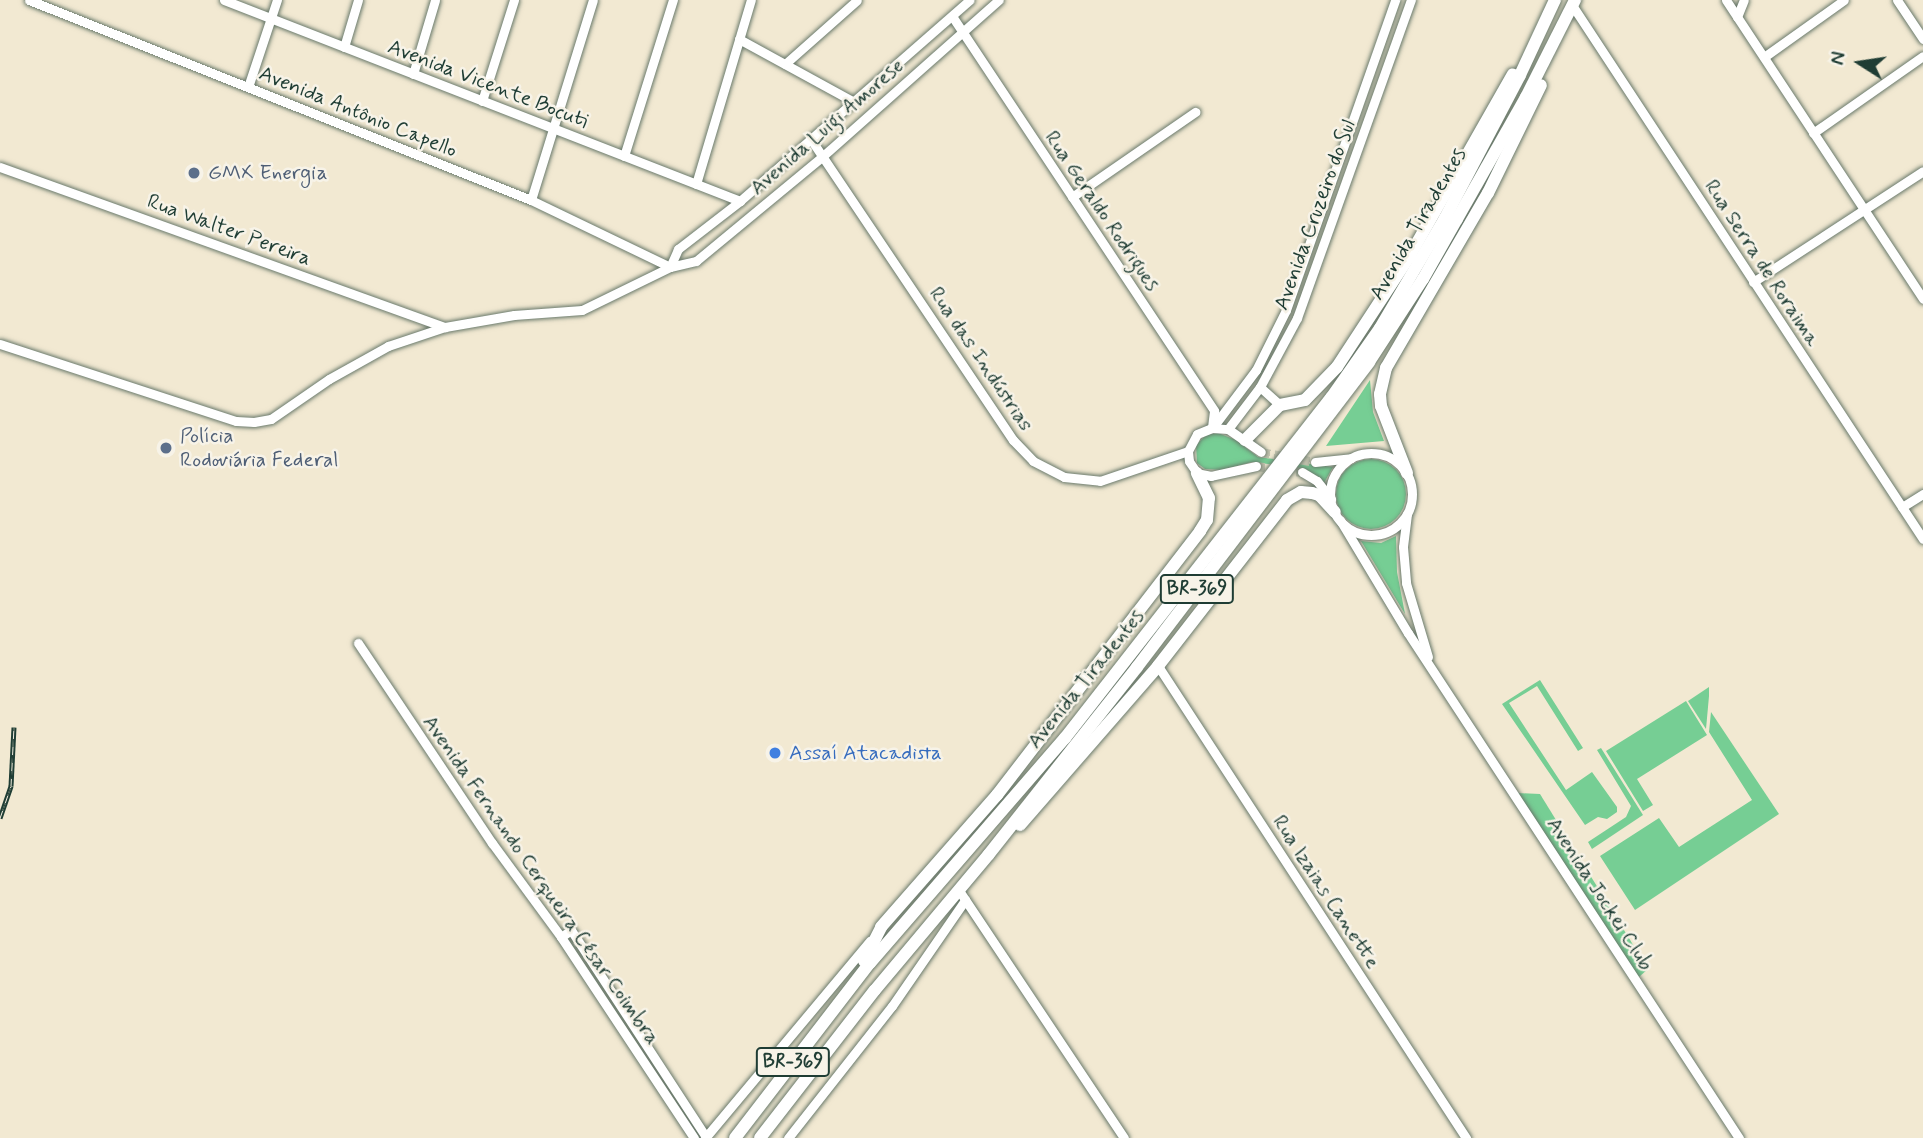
<!DOCTYPE html>
<html>
<head>
<meta charset="utf-8">
<style>
  body { margin:0 }
  #map { position:relative; width:1923px; height:1138px; overflow:hidden; background:#f2e9d2; font-family:Mynerve,sans-serif }
  div>[style] { position:absolute }
  [style*='--x'] { left:calc(var(--x)*1px); top:calc(var(--y)*1px); width:calc(var(--w)*1px); rotate:calc(var(--a)*1deg) }
  .green>* { inset:0; background:#76ce94 }
  .round { border-radius:50% }
  .minor-tunnel>* { height:9px; margin-top:-4.5px; transform-origin:0; background:repeating-linear-gradient(90deg,#c8c7b2 0 9px,transparent 0 13.5px) }
  .roads { filter:drop-shadow(0 0 2px #69796b) drop-shadow(0 0 2px #69796b) }
  .minor>* { height:9px; margin:-4.5px; padding:0 4.5px; transform-origin:4.5px; border-radius:4.5px; background:#fff }
  .minor>.ring { margin:-4.5px; padding:0; box-sizing:content-box; background:none; border:9px solid #fff; border-radius:50% }
  .highway>* { height:12px; margin:-6px; padding:0 6px; transform-origin:6px; border-radius:6px; background:#fff }
  .rail>* { height:5px; margin-top:-2.5px; transform-origin:0; background:repeating-linear-gradient(90deg,#f7f3e8 0 8px,#1f3d34 0 16px); box-sizing:border-box; border-block:2px solid #1f3d34 }
  .dots>* { width:19px; height:19px; translate:-50% -50%; box-sizing:border-box; border:4px solid #f7f3e8; border-radius:50% }
  span { translate:-50% -50%; white-space:nowrap; text-align:center; line-height:1.15; -webkit-text-stroke:5px #f7f3e8; paint-order:stroke }
  .shield-label span { padding:2px 5px; background:#f7f3e8; border:2px solid; border-radius:5px; -webkit-text-stroke-width:0 }
  .shield-label { font-size:19px; color:#1f3d34; font-weight:700 }
  .street-label { font-size:21px; color:#1f3d34 }
  .service-label { font-size:21px; color:#4e5e75 }
  .left { translate:0 -50%; text-align:left }
  .shop-label { font-size:21px; color:#366cbe }
  .north { position:absolute; left:1825px; top:28px; width:70px; height:70px; -webkit-text-stroke:5px #f7f3e8; paint-order:stroke; rotate:282deg; font-size:19px; font-weight:700; line-height:28px; text-align:center; color:#1f3d34 }
  .north::after { content:''; display:block; margin:auto; width:24px; height:32px; background:#1f3d34; clip-path:polygon(50% 0,100% 100%,50% 72%,0 100%) }
</style>
</head>
<body>
<div id="map">
  <div class="green">
    <i style="clip-path:polygon(1370px 380px,1373px 412px,1384px 441px,1326px 446px)"></i>
    <i style="clip-path:polygon(1218px 433px,1236px 440px,1258px 457px,1333px 467px,1324px 483px,1306px 469px,1252px 462px,1222px 470px,1205px 469px,1197px 463px,1196px 445px,1206px 435px)"></i>
    <i class="round" style="left:1336px;top:459px;width:70px;height:70px"></i>
    <i style="clip-path:polygon(1396px 536px,1397px 572px,1405px 614px,1361px 541px,1381px 543px)"></i>
    <i style="clip-path:polygon(1540px 680px,1583px 748px,1578px 751px,1537px 686px,1509px 703px,1566px 790px,1592px 772px,1617px 807px,1617px 812px,1607px 819px,1598px 817px,1585px 825px,1502px 704px)"></i>
    <i style="clip-path:polygon(1709px 687px,1709px 696px,1706px 729px,1688px 701px)"></i>
    <i style="clip-path:polygon(1686px 701px,1707px 735px,1637px 779px,1653px 805px,1643px 811px,1606px 751px)"></i>
    <i style="clip-path:polygon(1711px 712px,1779px 814px,1635px 910px,1600px 856px,1659px 818px,1679px 847px,1752px 800px,1709px 732px)"></i>
    <i style="clip-path:polygon(1601px 748px,1643px 815px,1592px 849px,1588px 842px,1626px 817px,1631px 806px,1597px 750px)"></i>
    <i style="clip-path:polygon(1517px 793px,1540px 794px,1648px 969px,1639px 977px,1635px 979px)"></i>
  </div>
  <div class="minor-tunnel">
    <i style="--x:1261;--y:452;--w:55;--a:10.5"></i>
    <i style="--x:1256;--y:466;--w:46;--a:7.4"></i>
  </div>
  <div class="roads">
    <div class="minor">
      <i style="--x:29;--y:0;--w:540;--a:21.72"></i>
      <i style="--x:531;--y:200;--w:154;--a:25.7"></i>
      <i style="--x:224;--y:0;--w:554;--a:21.28"></i>
      <i style="--x:1726;--y:0;--w:358;--a:56.6"></i>
      <i style="--x:1897;--y:0;--w:47;--a:56.3"></i>
      <i style="--x:1572;--y:5;--w:639;--a:56.68"></i>
      <i style="--x:952;--y:16;--w:474;--a:56.4"></i>
      <i style="--x:1214;--y:411;--w:17;--a:97"></i>
      <i style="--x:1737;--y:17;--w:18;--a:-68"></i>
      <i style="--x:739;--y:39;--w:131;--a:28.7"></i>
      <i style="--x:344;--y:47;--w:49;--a:-73.4"></i>
      <i style="--x:1764;--y:57;--w:98;--a:-35.5"></i>
      <i style="--x:785;--y:64;--w:96;--a:-41.6"></i>
      <i style="--x:413;--y:74;--w:77;--a:-73.4"></i>
      <i style="--x:248;--y:87;--w:92;--a:-71.6"></i>
      <i style="--x:482;--y:101;--w:106;--a:-72.4"></i>
      <i style="--x:1813;--y:133;--w:134;--a:-35"></i>
      <i style="--x:810;--y:138;--w:364;--a:56.1"></i>
      <i style="--x:1013;--y:440;--w:29;--a:46"></i>
      <i style="--x:1033;--y:461;--w:35;--a:27"></i>
      <i style="--x:1064;--y:477;--w:36;--a:6"></i>
      <i style="--x:1100;--y:481;--w:93;--a:-18.8"></i>
      <i style="--x:624;--y:156;--w:164;--a:-72.6"></i>
      <i style="--x:0;--y:167;--w:473;--a:19.8"></i>
      <i style="--x:696;--y:184;--w:192;--a:-73.4"></i>
      <i style="--x:1072;--y:197;--w:150;--a:-34.6"></i>
      <i style="--x:531;--y:200;--w:209;--a:-72.8"></i>
      <i style="--x:670;--y:267;--w:20;--a:-66"></i>
      <i style="--x:678;--y:249;--w:78;--a:-37.7"></i>
      <i style="--x:740;--y:201;--w:305;--a:-41.2"></i>
      <i style="--x:1753;--y:282;--w:203;--a:-33.1"></i>
      <i style="--x:0;--y:344;--w:248;--a:18.1"></i>
      <i style="--x:236;--y:421;--w:18;--a:3"></i>
      <i style="--x:254;--y:422;--w:17;--a:-10"></i>
      <i style="--x:271;--y:419;--w:70;--a:-34.6"></i>
      <i style="--x:329;--y:379;--w:68;--a:-29.2"></i>
      <i style="--x:388;--y:346;--w:60;--a:-18.4"></i>
      <i style="--x:445;--y:327;--w:70;--a:-9.9"></i>
      <i style="--x:514;--y:315;--w:68;--a:-4.2"></i>
      <i style="--x:582;--y:310;--w:98;--a:-26"></i>
      <i style="--x:670;--y:267;--w:27;--a:-13"></i>
      <i style="--x:696;--y:261;--w:165;--a:-39.6"></i>
      <i style="--x:823;--y:156;--w:235;--a:-41.6"></i>
      <i style="--x:1260;--y:387;--w:27;--a:42"></i>
      <i style="--x:1213;--y:427;--w:71;--a:-53"></i>
      <i style="--x:1256;--y:370;--w:67;--a:-63.4"></i>
      <i style="--x:1286;--y:310;--w:329;--a:-70.6"></i>
      <i style="--x:1228;--y:429;--w:53;--a:-52.7"></i>
      <i style="--x:1260;--y:387;--w:78;--a:-61.8"></i>
      <i style="--x:1297;--y:318;--w:338;--a:-70.3"></i>
      <i class="ring" style="left:1330px;top:453px;width:73px;height:73px"></i>
      <i style="--x:1315;--y:462;--w:36;--a:-6"></i>
      <i style="--x:1256;--y:466;--w:46;--a:167.5"></i>
      <i style="--x:1211;--y:476;--w:14;--a:-168"></i>
      <i style="--x:1197;--y:473;--w:14;--a:-124"></i>
      <i style="--x:1189;--y:461;--w:10;--a:-96"></i>
      <i style="--x:1188;--y:451;--w:19;--a:-62"></i>
      <i style="--x:1197;--y:434;--w:16;--a:-22"></i>
      <i style="--x:1212;--y:428;--w:16;--a:4"></i>
      <i style="--x:1228;--y:429;--w:40;--a:34.9"></i>
      <i style="--x:1302;--y:472;--w:17;--a:31"></i>
      <i style="--x:1317;--y:481;--w:23;--a:52"></i>
      <i style="--x:1902;--y:507;--w:25;--a:-32"></i>
      <i style="--x:1407;--y:514;--w:33;--a:97"></i>
      <i style="--x:1403;--y:547;--w:36;--a:85"></i>
      <i style="--x:1406;--y:583;--w:77;--a:73.4"></i>
      <i style="--x:1340;--y:520;--w:132;--a:59"></i>
      <i style="--x:1408;--y:633;--w:604;--a:56.76"></i>
      <i style="--x:358;--y:643;--w:241;--a:56.2"></i>
      <i style="--x:492;--y:843;--w:117;--a:53.7"></i>
      <i style="--x:561;--y:937;--w:241;--a:56.5"></i>
      <i style="--x:1158;--y:666;--w:564;--a:56.87"></i>
      <i style="--x:958;--y:889;--w:299;--a:56.3"></i>
      <i style="--x:561;--y:937;--w:12;--a:-35"></i>
      <i style="--x:571;--y:930;--w:247;--a:56.9"></i>
      <i style="--x:705;--y:1138;--w:257;--a:-50.1"></i>
      <i style="--x:788;--y:1138;--w:168;--a:-51.8"></i>
      <i style="--x:892;--y:1006;--w:129;--a:-55.4"></i>
    </div>
    <div class="highway">
      <i style="--x:1245;--y:440;--w:49;--a:-45"></i>
      <i style="--x:1280;--y:405;--w:25;--a:-11"></i>
      <i style="--x:1305;--y:400;--w:46;--a:-45.9"></i>
      <i style="--x:1337;--y:367;--w:131;--a:-56.8"></i>
      <i style="--x:1409;--y:257;--w:210;--a:-60.4"></i>
      <i style="--x:1407;--y:473;--w:72;--a:-111.2"></i>
      <i style="--x:1381;--y:406;--w:12;--a:-95"></i>
      <i style="--x:1380;--y:394;--w:27;--a:-77"></i>
      <i style="--x:1386;--y:368;--w:203;--a:-59.8"></i>
      <i style="--x:1488;--y:193;--w:120;--a:-63.9"></i>
      <i style="--x:1020;--y:825;--w:211;--a:-49"></i>
      <i style="--x:1158;--y:666;--w:210;--a:-52.1"></i>
      <i style="--x:1287;--y:500;--w:16;--a:-30"></i>
      <i style="--x:1301;--y:492;--w:11;--a:5"></i>
      <i style="--x:1312;--y:493;--w:7;--a:16"></i>
      <i style="--x:1319;--y:495;--w:23;--a:47"></i>
      <i style="--x:864;--y:961;--w:38;--a:-63"></i>
      <i style="--x:881;--y:927;--w:176;--a:-48.7"></i>
      <i style="--x:997;--y:795;--w:333;--a:-52.4"></i>
      <i style="--x:1200;--y:531;--w:13;--a:-58"></i>
      <i style="--x:1207;--y:520;--w:22;--a:-85"></i>
      <i style="--x:1209;--y:498;--w:28;--a:-116"></i>
      <i style="--x:735;--y:1138;--w:221;--a:-52.4"></i>
      <i style="--x:870;--y:963;--w:298;--a:-49.1"></i>
      <i style="--x:1065;--y:738;--w:432;--a:-52"></i>
      <i style="--x:1331;--y:398;--w:85;--a:-55"></i>
      <i style="--x:1380;--y:328;--w:128;--a:-59.4"></i>
      <i style="--x:1445;--y:218;--w:161;--a:-62.3"></i>
      <i style="--x:1520;--y:75;--w:83;--a:-65"></i>
      <i style="--x:760;--y:1138;--w:187;--a:-52.2"></i>
      <i style="--x:875;--y:990;--w:177;--a:-50"></i>
      <i style="--x:989;--y:854;--w:238;--a:-51.6"></i>
      <i style="--x:1137;--y:667;--w:383;--a:-52.7"></i>
      <i style="--x:1369;--y:362;--w:99;--a:-57"></i>
      <i style="--x:1423;--y:279;--w:69;--a:-60.5"></i>
      <i style="--x:1457;--y:219;--w:140;--a:-60.5"></i>
      <i style="--x:1526;--y:97;--w:109;--a:-63.2"></i>
    </div>
  </div>
  <div class="rail">
    <i style="--x:0;--y:818;--w:34;--a:-71"></i>
    <i style="--x:11;--y:786;--w:59;--a:-87.1"></i>
  </div>
  <div class="dots">
    <i style="left:194px;top:173px;background:#5c6f8a"></i>
    <i style="left:166px;top:448px;background:#5c6f8a"></i>
    <i style="left:775px;top:753px;background:#3f7fe0"></i>
  </div>
  <div class="shield-label">
    <span style="left:1197px;top:589px">BR-369</span>
    <span style="left:793px;top:1062px">BR-369</span>
  </div>
  <div class="street-label">
    <span style="left:488px;top:84px;rotate:21deg">Avenida Vicente Bocuti</span>
    <span style="left:358px;top:112px;rotate:22deg">Avenida Antônio Capello</span>
    <span style="left:827px;top:127px;rotate:-41deg">Avenida Luigi Amorese</span>
    <span style="left:1102px;top:211px;rotate:56deg">Rua Geraldo Rodrigues</span>
    <span style="left:1315px;top:215px;rotate:-70deg">Avenida Cruzeiro do Sul</span>
    <span style="left:1418px;top:224px;rotate:-60deg">Avenida Tiradentes</span>
    <span style="left:229px;top:230px;rotate:20deg">Rua Walter Pereira</span>
    <span style="left:1762px;top:263px;rotate:57deg">Rua Serra de Roraima</span>
    <span style="left:981px;top:359px;rotate:56deg">Rua das Indústrias</span>
    <span style="left:1086px;top:679px;rotate:-51deg">Avenida Tiradentes</span>
    <span style="left:541px;top:880px;rotate:55deg">Avenida Fernando Cerqueira César Coimbra</span>
    <span style="left:1326px;top:892px;rotate:57deg">Rua Izaias Canette</span>
    <span style="left:1600px;top:894px;rotate:57deg">Avenida Jockei Club</span>
  </div>
  <div class="service-label">
    <span class="left" style="left:208px;top:173px">GMX Energia</span>
    <span class="left" style="left:180px;top:448px">Polícia<br>Rodoviária Federal</span>
  </div>
  <div class="shop-label">
    <span class="left" style="left:789px;top:753px">Assaí Atacadista</span>
  </div>
  <div class="north">N</div>
</div>
</body>
</html>
